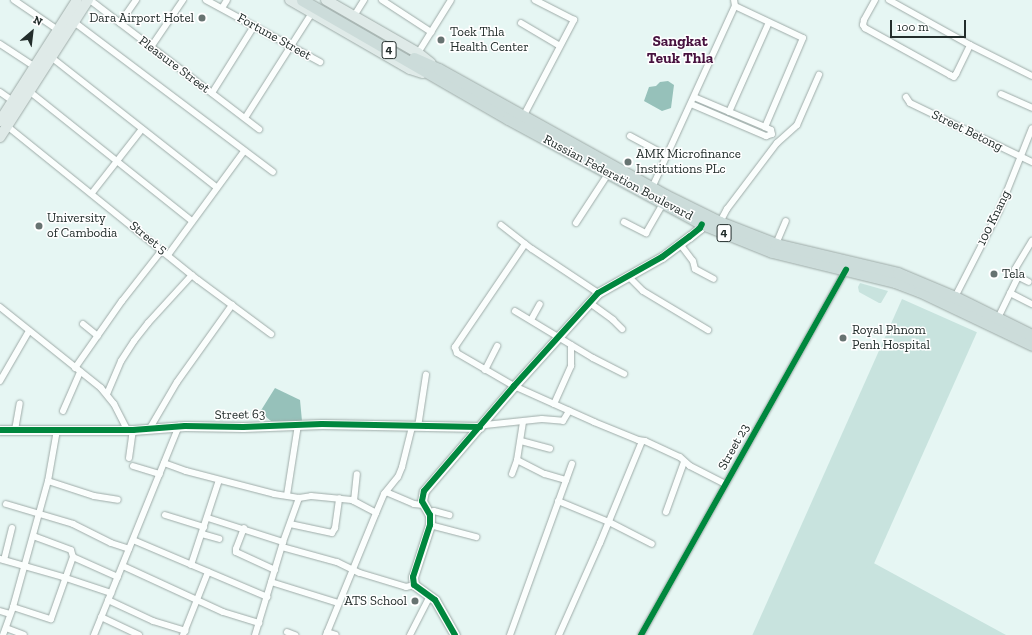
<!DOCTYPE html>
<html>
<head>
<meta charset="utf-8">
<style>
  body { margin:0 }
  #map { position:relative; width:1032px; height:635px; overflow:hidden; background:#e6f6f3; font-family:"Zilla Slab",serif }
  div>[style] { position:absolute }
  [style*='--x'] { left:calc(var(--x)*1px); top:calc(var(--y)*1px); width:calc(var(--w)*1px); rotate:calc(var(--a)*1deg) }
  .green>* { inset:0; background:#c8e3de; transform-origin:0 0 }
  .water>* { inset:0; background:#96c1ba }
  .roads { filter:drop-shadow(0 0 1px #9eaba8) drop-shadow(0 0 1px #9eaba8) }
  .street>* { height:6px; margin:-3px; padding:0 3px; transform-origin:3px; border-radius:3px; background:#fbfefd }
  .secondary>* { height:9px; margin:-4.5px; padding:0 4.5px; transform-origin:4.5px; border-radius:4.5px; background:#fbfefd }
  .primary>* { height:10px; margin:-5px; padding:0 5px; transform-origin:5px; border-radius:5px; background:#dfeae8 }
  .highway>* { height:11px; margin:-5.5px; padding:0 5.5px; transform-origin:5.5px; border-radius:5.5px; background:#ccdcda }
  .cycleway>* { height:6px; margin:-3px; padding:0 3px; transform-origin:3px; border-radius:3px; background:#00873e }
  .dots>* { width:11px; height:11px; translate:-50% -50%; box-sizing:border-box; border:2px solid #fff; border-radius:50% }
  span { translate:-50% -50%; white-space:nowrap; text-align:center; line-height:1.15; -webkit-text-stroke:3px #fff; paint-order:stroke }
  .shield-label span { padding:1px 3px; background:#fff; border:1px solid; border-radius:3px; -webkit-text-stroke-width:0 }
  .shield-label { font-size:12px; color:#222d2b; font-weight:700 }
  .poi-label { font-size:13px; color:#222d2b }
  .right { translate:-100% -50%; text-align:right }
  .left { translate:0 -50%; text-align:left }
  .street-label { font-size:13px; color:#222d2b }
  .quarter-label { font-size:15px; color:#47123f; font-weight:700 }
  .north { position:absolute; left:12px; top:12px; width:40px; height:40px; -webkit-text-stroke:3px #fff; paint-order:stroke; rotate:28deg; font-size:11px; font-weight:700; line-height:16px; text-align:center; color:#222d2b }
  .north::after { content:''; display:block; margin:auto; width:14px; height:18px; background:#222d2b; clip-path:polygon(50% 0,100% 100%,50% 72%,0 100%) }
  .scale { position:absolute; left:890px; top:20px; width:76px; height:18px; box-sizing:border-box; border:2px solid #222d2b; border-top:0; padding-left:5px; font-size:12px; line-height:14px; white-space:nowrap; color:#222d2b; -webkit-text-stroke:3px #fff; paint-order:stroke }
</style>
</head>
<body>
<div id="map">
  <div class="green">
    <i style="clip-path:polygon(860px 283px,888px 291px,881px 303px,879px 303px,859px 292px,858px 287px)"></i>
    <i style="left:902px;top:299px;width:82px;height:385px;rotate:24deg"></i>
    <i style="clip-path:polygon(870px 561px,1006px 635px,828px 635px)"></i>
  </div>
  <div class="water">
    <i style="clip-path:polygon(668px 81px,674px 85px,671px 108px,662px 111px,644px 101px,649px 87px,656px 86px,660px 82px)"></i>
    <i style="clip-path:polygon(275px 388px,300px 400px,302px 421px,271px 421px,260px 412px)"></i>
  </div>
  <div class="roads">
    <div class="street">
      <i style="--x:14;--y:0;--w:53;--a:34.3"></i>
      <i style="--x:90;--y:0;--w:213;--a:37.4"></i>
      <i style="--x:206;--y:0;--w:130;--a:28.5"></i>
      <i style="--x:382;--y:0;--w:59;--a:33.1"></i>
      <i style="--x:875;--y:0;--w:23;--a:119"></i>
      <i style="--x:864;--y:20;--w:5;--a:101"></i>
      <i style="--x:863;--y:25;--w:4;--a:56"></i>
      <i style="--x:865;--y:28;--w:97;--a:28.9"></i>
      <i style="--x:950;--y:75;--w:4;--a:27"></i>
      <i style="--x:954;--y:77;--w:4;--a:-56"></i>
      <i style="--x:956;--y:74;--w:32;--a:-64"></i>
      <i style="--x:889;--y:0;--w:93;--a:29.1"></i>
      <i style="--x:970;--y:45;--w:69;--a:26.6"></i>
      <i style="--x:735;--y:6;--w:75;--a:25.2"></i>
      <i style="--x:803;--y:38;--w:97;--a:113.1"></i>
      <i style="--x:222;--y:8;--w:9;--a:-58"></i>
      <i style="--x:354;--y:16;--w:19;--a:-58"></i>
      <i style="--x:74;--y:22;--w:249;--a:37"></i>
      <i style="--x:120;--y:23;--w:28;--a:-55"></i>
      <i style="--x:521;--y:23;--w:45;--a:30.5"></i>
      <i style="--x:0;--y:44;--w:42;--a:33.3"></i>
      <i style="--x:151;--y:47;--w:57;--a:-55.8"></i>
      <i style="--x:418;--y:53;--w:62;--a:-58.1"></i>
      <i style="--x:51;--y:57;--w:210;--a:38.2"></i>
      <i style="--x:29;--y:91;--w:208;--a:38.6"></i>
      <i style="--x:0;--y:92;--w:16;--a:35"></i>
      <i style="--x:212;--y:93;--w:79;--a:-57.9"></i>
      <i style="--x:1001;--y:94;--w:34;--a:24"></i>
      <i style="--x:906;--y:97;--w:7;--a:56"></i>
      <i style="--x:910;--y:103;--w:136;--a:25.8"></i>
      <i style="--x:691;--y:104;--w:82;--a:23.1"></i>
      <i style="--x:766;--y:136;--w:6;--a:-18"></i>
      <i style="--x:772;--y:134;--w:4;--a:-104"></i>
      <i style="--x:771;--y:130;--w:7;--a:-153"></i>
      <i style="--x:765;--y:127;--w:77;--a:-157.1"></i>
      <i style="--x:729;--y:112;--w:98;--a:-66"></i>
      <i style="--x:523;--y:117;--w:110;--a:-62.3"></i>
      <i style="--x:574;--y:20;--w:44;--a:-152.9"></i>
      <i style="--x:245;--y:118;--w:125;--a:-57.5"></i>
      <i style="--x:7;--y:126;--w:245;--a:38.9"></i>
      <i style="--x:198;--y:280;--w:91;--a:36.5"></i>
      <i style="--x:630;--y:136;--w:42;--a:28.4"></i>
      <i style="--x:651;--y:190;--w:202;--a:-65.5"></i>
      <i style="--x:735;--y:6;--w:6;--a:-99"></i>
      <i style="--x:92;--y:193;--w:81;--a:-52"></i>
      <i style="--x:624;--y:222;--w:25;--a:27"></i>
      <i style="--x:646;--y:233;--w:34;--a:-60"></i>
      <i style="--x:720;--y:222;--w:15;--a:-62"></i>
      <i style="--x:727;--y:209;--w:83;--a:-52.9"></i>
      <i style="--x:777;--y:143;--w:27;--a:-42"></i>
      <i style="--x:797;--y:125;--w:55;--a:-66.3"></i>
      <i style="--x:576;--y:223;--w:59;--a:-56.9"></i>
      <i style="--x:501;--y:225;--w:39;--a:38"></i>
      <i style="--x:532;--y:249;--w:79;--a:33.7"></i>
      <i style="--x:525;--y:244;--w:125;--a:124.2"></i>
      <i style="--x:455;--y:347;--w:6;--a:72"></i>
      <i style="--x:457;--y:353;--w:66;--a:30.1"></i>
      <i style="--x:514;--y:386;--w:88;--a:24.2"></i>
      <i style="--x:594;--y:422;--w:48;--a:22.2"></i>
      <i style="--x:638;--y:440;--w:7;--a:8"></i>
      <i style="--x:645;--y:441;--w:38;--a:25"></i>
      <i style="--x:680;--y:457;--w:13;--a:42"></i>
      <i style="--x:690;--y:466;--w:39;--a:27"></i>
      <i style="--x:680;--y:244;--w:21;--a:53"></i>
      <i style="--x:693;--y:261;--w:8;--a:76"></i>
      <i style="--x:695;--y:269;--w:21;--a:28"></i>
      <i style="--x:776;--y:244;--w:25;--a:-67"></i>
      <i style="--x:168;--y:255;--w:129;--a:-53.8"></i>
      <i style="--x:628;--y:276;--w:21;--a:45"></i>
      <i style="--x:643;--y:291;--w:76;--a:31"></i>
      <i style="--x:1017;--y:276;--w:13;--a:27"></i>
      <i style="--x:1010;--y:293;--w:25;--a:27"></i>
      <i style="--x:954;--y:299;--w:99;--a:-62.9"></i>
      <i style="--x:999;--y:211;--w:89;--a:-68.3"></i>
      <i style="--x:590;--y:303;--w:29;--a:36"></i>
      <i style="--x:613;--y:320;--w:13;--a:45"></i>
      <i style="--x:0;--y:307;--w:129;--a:38.7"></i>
      <i style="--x:101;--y:388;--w:21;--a:51"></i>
      <i style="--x:114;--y:404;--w:28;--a:63"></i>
      <i style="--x:515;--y:311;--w:91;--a:31.1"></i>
      <i style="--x:593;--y:358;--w:35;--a:27"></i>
      <i style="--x:531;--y:320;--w:18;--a:-61"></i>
      <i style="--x:997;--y:320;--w:46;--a:-64"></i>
      <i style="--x:1017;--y:279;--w:10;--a:-101"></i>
      <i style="--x:1015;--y:269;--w:33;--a:-59"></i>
      <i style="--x:83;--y:324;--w:19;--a:39"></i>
      <i style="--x:75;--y:368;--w:82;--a:-55"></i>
      <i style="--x:122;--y:301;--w:65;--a:-51.9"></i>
      <i style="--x:485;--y:370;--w:27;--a:-63"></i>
      <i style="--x:0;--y:381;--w:58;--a:-59.9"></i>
      <i style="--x:107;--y:394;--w:36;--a:-67"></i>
      <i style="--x:121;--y:361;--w:24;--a:-57"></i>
      <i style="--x:134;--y:341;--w:23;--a:-52"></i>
      <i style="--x:148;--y:323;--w:65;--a:-47.5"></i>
      <i style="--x:554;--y:404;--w:42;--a:-65.9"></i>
      <i style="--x:571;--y:366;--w:21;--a:-90"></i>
      <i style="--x:63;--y:411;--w:43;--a:-66.4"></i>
      <i style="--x:483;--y:423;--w:3;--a:45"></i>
      <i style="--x:485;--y:425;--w:57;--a:-6"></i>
      <i style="--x:542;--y:419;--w:21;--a:5"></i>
      <i style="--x:563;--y:421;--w:12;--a:-59"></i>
      <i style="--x:418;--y:427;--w:53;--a:-81.3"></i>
      <i style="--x:150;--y:428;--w:53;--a:-59.6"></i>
      <i style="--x:177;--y:382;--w:95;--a:-54.5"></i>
      <i style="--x:15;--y:430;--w:27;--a:-80"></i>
      <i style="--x:521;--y:441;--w:30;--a:15"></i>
      <i style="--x:129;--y:458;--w:28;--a:-82"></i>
      <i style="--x:517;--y:460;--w:31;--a:27"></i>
      <i style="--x:545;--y:474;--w:22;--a:16"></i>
      <i style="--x:164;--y:463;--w:23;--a:20"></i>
      <i style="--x:186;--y:471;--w:91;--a:14.6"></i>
      <i style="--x:274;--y:494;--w:25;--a:9"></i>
      <i style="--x:299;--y:498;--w:12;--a:-9"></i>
      <i style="--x:311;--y:496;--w:41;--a:5.6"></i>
      <i style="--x:352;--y:500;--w:27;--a:28"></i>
      <i style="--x:133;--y:466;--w:28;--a:17"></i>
      <i style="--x:512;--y:474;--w:15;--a:-70"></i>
      <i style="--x:517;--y:460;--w:39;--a:-81"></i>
      <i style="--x:48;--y:481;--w:48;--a:18.1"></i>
      <i style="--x:94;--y:496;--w:24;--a:9"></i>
      <i style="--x:386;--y:492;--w:30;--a:23"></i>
      <i style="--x:414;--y:504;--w:9;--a:6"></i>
      <i style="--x:287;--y:495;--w:71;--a:-81.1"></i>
      <i style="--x:354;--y:501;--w:27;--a:-84"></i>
      <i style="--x:558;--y:501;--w:55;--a:22.4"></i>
      <i style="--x:609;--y:522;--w:48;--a:27.1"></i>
      <i style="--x:6;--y:504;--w:70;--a:16.6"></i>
      <i style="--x:73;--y:524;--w:42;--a:26.6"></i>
      <i style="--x:111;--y:543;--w:19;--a:18"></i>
      <i style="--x:666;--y:512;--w:53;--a:-70.2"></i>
      <i style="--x:429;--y:513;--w:5;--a:-22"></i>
      <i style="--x:434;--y:511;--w:16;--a:15"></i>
      <i style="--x:165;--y:515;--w:41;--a:17.1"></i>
      <i style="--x:208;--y:518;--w:79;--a:17.7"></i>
      <i style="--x:290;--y:524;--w:43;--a:12.1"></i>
      <i style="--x:332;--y:533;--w:6;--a:-59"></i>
      <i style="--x:335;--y:528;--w:30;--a:-82"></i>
      <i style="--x:430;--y:525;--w:48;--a:14.6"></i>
      <i style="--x:244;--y:528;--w:22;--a:111"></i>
      <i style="--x:236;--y:549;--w:3;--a:90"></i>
      <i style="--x:236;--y:552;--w:43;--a:24.8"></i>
      <i style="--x:202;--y:534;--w:18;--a:16"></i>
      <i style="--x:133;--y:540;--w:146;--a:23"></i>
      <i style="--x:282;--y:547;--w:57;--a:15.3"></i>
      <i style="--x:337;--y:562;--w:25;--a:26"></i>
      <i style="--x:360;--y:573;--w:48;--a:16.9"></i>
      <i style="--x:406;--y:587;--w:8;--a:-14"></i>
      <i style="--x:73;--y:557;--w:49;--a:24"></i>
      <i style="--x:0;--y:559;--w:66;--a:15.9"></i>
      <i style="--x:63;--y:577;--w:51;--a:18.4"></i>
      <i style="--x:4;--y:560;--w:33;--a:-76"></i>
      <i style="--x:191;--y:565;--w:89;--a:-71.8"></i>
      <i style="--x:123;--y:566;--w:110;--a:24.7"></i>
      <i style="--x:223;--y:612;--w:38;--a:17"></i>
      <i style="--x:271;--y:582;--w:70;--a:17.4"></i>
      <i style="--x:108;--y:600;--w:50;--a:25"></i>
      <i style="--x:153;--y:621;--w:34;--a:17"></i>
      <i style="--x:13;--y:607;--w:40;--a:18"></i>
      <i style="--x:51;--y:619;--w:66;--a:-70.5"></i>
      <i style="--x:73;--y:557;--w:7;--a:-106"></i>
      <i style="--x:71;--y:550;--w:40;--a:-159.8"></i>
      <i style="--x:0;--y:611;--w:10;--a:17"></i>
      <i style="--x:101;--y:617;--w:42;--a:25.3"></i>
      <i style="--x:6;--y:628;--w:19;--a:21"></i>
      <i style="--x:287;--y:632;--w:9;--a:21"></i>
      <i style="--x:327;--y:632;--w:9;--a:18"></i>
      <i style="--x:3;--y:635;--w:30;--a:-70"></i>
      <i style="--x:13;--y:607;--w:131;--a:-74.5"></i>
      <i style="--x:48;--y:481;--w:52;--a:-80"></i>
      <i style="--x:94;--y:635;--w:226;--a:-67.9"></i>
      <i style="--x:183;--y:635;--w:68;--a:-68.4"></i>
      <i style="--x:255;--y:635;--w:97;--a:-73.2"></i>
      <i style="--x:283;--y:542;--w:47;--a:-70"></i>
      <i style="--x:326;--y:635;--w:132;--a:-67.7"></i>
      <i style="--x:376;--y:513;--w:21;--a:-67"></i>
      <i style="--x:384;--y:494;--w:22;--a:-51"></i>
      <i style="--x:398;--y:477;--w:11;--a:-68"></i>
      <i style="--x:402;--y:467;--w:41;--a:-76"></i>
      <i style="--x:410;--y:635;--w:44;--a:-62.9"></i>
      <i style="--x:510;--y:635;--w:182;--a:-70.1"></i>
      <i style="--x:559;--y:635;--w:101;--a:-66"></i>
      <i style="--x:600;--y:543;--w:110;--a:-67.6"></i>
      <i style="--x:641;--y:635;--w:419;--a:-60.7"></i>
    </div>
    <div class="secondary">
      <i style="--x:0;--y:430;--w:133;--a:0"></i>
      <i style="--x:133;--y:430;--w:52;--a:-4.4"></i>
      <i style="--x:185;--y:426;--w:58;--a:1"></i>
      <i style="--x:243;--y:427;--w:79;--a:-2.2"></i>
      <i style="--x:322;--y:424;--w:158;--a:1.1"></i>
      <i style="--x:455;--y:635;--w:40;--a:-119.7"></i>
      <i style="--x:435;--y:600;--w:26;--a:-144"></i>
      <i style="--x:414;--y:585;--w:8;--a:-97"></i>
      <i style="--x:413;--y:577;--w:55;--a:-71.9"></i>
      <i style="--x:430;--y:525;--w:10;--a:-90"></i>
      <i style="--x:430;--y:515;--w:16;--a:-120"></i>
      <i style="--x:422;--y:501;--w:10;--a:-79"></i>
      <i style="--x:424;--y:491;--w:138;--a:-49.4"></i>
      <i style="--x:514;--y:386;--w:125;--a:-47.9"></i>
      <i style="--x:598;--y:293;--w:73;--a:-29.4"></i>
      <i style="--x:662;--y:257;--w:34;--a:-37"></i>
      <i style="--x:689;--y:237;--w:14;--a:-39"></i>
      <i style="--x:700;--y:228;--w:4;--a:-63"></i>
    </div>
    <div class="primary">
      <i style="--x:290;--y:0;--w:138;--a:29.9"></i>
      <i style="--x:410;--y:69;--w:13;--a:18"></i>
      <i style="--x:326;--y:0;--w:106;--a:29.9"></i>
      <i style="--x:418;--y:53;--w:16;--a:38"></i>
      <i style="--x:0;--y:121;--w:143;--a:-57.5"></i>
      <i style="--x:0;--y:137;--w:163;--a:-57.3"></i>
    </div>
    <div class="highway">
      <i style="--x:302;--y:0;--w:238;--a:30"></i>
      <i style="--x:508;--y:119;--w:221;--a:28.4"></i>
      <i style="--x:702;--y:224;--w:75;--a:21.8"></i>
      <i style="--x:772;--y:252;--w:127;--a:13.7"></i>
      <i style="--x:895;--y:282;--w:26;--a:21"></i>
      <i style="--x:919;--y:291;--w:125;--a:25.5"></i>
      <i style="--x:414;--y:58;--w:27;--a:24"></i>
      <i style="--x:439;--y:69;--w:259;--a:29.1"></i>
      <i style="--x:665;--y:195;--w:61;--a:26.1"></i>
      <i style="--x:720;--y:222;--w:60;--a:21.4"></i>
      <i style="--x:776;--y:244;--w:125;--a:13.4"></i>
      <i style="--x:898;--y:273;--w:62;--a:22.8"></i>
      <i style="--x:955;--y:297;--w:86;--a:26.3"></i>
    </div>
  </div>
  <div class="cycleway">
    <i style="--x:0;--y:430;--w:133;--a:0"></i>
    <i style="--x:133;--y:430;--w:52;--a:-4.4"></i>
    <i style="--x:185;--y:426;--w:58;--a:1"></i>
    <i style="--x:243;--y:427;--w:79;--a:-2.2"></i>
    <i style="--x:322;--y:424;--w:158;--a:1.1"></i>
    <i style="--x:455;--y:635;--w:40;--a:-119.7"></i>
    <i style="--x:435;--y:600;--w:26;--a:-144"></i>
    <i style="--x:414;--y:585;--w:8;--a:-97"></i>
    <i style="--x:413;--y:577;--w:55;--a:-71.9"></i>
    <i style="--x:430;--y:525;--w:10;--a:-90"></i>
    <i style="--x:430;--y:515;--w:16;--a:-120"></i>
    <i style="--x:422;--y:501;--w:10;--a:-79"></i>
    <i style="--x:424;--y:491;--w:138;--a:-49.4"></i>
    <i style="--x:514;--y:386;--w:125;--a:-47.9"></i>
    <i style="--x:598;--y:293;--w:73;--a:-29.4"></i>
    <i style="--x:662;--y:257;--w:34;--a:-37"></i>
    <i style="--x:689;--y:237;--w:14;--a:-39"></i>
    <i style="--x:700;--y:228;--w:4;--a:-63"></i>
    <i style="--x:641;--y:635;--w:419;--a:-60.7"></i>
  </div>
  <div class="dots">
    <i style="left:202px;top:18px;background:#677371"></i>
    <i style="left:441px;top:40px;background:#677371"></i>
    <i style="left:628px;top:162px;background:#677371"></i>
    <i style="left:39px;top:226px;background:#677371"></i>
    <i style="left:994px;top:274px;background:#677371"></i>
    <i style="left:843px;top:338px;background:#677371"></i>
    <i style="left:415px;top:601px;background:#677371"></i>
  </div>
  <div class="shield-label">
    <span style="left:389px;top:50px">4</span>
    <span style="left:724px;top:233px">4</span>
  </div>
  <div class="poi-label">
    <span class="right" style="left:194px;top:18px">Dara Airport Hotel</span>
    <span class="left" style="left:450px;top:40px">Toek Thla<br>Health Center</span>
    <span class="left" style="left:636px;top:162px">AMK Microfinance<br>Institutions PLc</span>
    <span class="left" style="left:47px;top:226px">University<br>of Cambodia</span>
    <span class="left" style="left:1002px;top:274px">Tela</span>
    <span class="left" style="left:852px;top:338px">Royal Phnom<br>Penh Hospital</span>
    <span class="right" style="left:407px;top:601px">ATS School</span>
  </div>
  <div class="street-label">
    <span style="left:274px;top:37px;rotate:29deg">Fortune Street</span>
    <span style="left:174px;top:65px;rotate:37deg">Pleasure Street</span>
    <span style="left:967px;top:131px;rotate:26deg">Street Betong</span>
    <span style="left:618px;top:178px;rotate:28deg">Russian Federation Boulevard</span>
    <span style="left:994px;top:218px;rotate:-64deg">100 Knang</span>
    <span style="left:148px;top:238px;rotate:39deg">Street 5</span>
    <span style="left:240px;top:415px;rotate:-1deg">Street 63</span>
    <span style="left:734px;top:447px;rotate:-61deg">Street 23</span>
  </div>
  <div class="quarter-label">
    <span style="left:680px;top:50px">Sangkat<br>Teuk Thla</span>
  </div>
  <div class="north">N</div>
  <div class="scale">100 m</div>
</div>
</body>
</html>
